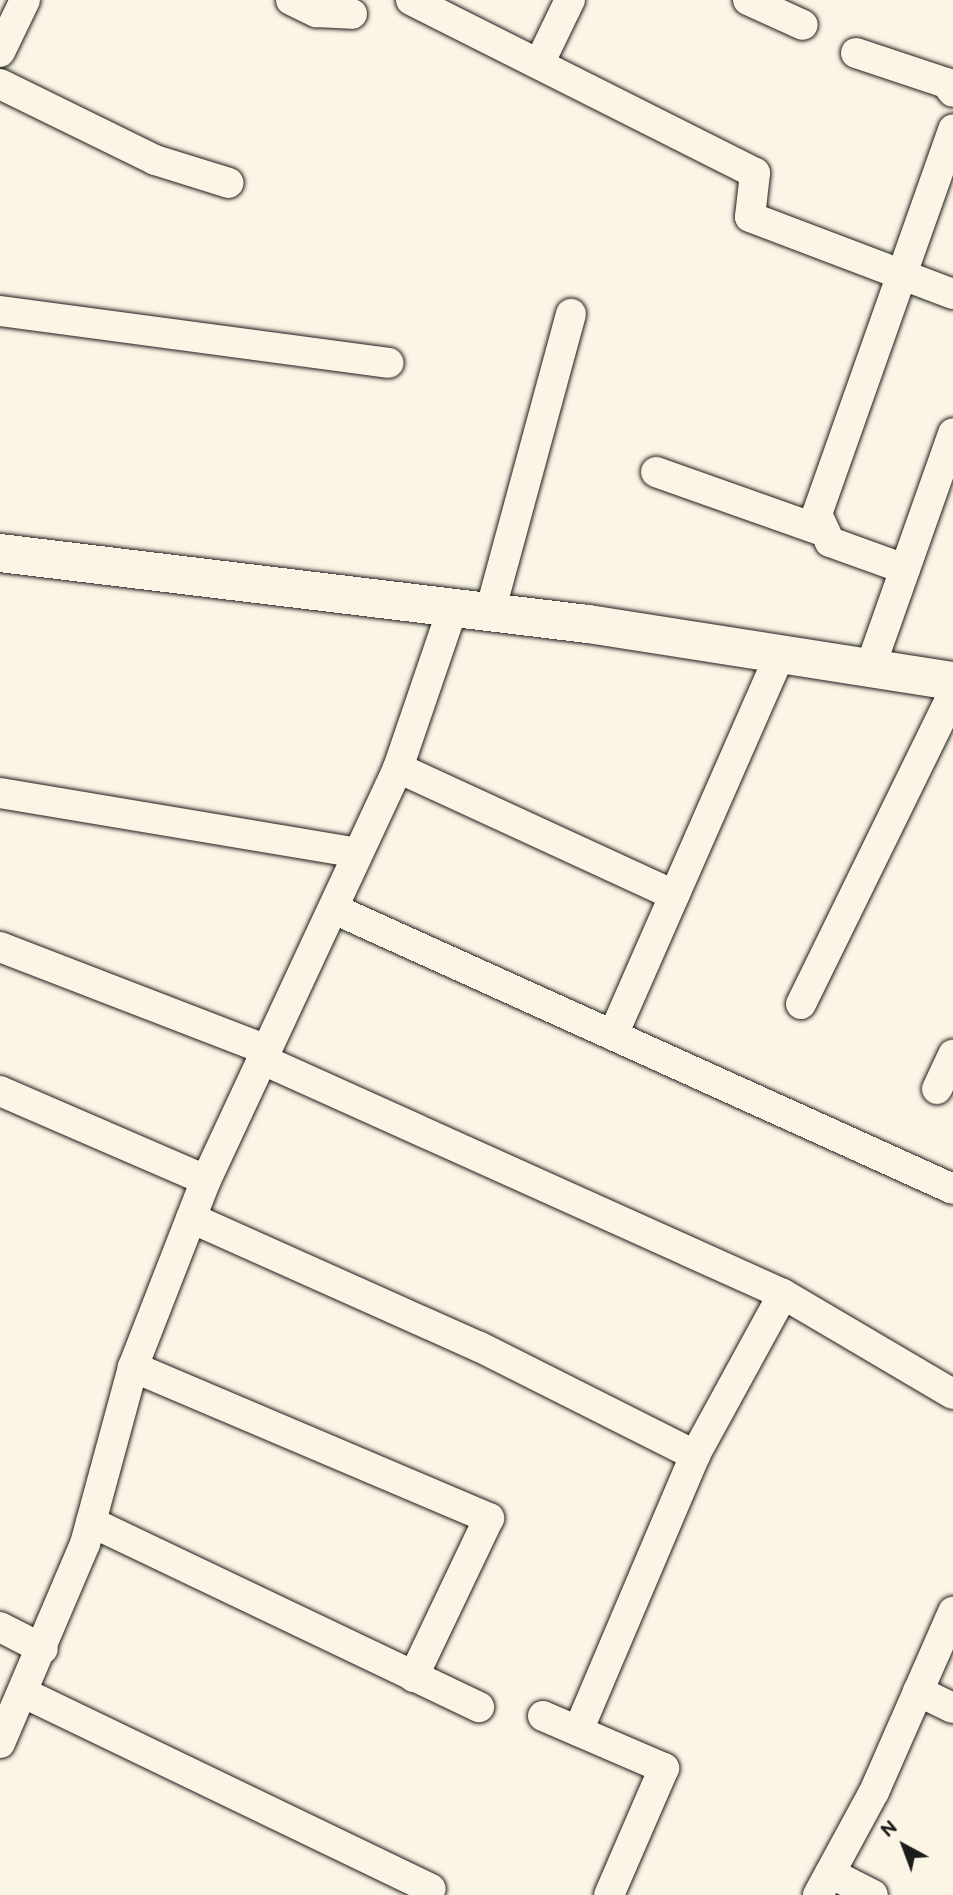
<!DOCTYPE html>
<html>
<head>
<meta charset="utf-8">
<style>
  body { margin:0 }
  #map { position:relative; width:953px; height:1895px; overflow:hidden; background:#fcf5e5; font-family:"Balsamiq Sans",sans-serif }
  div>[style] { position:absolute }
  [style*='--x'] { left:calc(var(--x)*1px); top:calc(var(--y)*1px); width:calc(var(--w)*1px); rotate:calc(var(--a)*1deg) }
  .roads { filter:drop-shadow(0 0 2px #1c1c1c) drop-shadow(0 0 2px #1c1c1c) }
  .minor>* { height:30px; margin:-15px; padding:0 15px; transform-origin:15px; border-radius:15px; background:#fcf5e5 }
  .major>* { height:38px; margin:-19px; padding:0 19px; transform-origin:19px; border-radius:19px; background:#fcf5e5 }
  span { translate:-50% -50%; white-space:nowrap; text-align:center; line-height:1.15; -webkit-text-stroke:5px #fcf5e5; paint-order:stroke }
  .north { position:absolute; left:869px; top:1811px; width:70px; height:70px; -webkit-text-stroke:5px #fcf5e5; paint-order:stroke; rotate:319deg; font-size:19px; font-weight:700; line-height:28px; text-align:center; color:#1c1c1c }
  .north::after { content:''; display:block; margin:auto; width:24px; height:32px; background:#1c1c1c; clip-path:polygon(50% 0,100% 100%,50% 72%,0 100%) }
</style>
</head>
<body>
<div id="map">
  <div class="roads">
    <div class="minor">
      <i style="--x:291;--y:0;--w:28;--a:26"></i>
      <i style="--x:316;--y:12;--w:36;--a:3"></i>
      <i style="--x:411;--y:0;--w:385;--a:26.7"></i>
      <i style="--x:755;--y:173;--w:44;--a:96.5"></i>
      <i style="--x:750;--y:217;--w:217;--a:20.8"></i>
      <i style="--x:748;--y:0;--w:60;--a:24.4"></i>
      <i style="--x:0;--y:52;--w:58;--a:-64.3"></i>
      <i style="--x:856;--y:53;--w:95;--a:18.4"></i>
      <i style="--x:946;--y:83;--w:11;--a:52"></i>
      <i style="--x:539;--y:64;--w:71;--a:-64.2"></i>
      <i style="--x:0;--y:84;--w:173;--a:26.1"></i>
      <i style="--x:155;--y:160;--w:77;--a:17.3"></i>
      <i style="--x:0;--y:311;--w:392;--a:7.6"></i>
      <i style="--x:656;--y:472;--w:174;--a:19.5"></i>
      <i style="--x:905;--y:569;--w:80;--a:-160.2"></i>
      <i style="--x:830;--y:542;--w:31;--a:-115"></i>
      <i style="--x:817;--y:514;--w:408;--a:-70.5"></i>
      <i style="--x:490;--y:612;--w:309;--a:-74.8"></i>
      <i style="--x:870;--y:668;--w:249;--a:-70.5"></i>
      <i style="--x:398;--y:768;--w:304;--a:24.7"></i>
      <i style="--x:0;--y:793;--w:362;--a:9.5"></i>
      <i style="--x:334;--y:909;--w:679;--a:24.34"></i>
      <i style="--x:0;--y:947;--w:284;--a:21.1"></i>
      <i style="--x:801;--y:1004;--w:345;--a:-63.9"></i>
      <i style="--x:613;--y:1035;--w:416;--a:-66.3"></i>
      <i style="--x:261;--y:1059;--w:572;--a:24.24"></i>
      <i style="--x:783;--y:1294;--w:197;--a:30.5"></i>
      <i style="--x:937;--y:1089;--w:38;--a:-65"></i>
      <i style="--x:0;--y:1091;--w:224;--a:23.4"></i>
      <i style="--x:191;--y:1218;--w:316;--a:24.1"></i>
      <i style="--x:480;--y:1347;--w:241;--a:26.7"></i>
      <i style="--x:133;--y:1367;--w:387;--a:23"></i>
      <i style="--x:489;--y:1518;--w:176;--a:115.5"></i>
      <i style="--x:91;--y:1522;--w:430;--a:25.5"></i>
      <i style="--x:0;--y:1627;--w:48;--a:27.1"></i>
      <i style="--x:918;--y:1691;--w:39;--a:26"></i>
      <i style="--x:26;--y:1694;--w:449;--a:25.7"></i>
      <i style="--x:543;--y:1716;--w:132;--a:23.3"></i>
      <i style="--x:664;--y:1768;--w:138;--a:113.4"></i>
      <i style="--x:578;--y:1731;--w:300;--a:-67"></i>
      <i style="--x:695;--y:1455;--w:183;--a:-61.3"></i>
      <i style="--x:0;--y:1743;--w:216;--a:-66.9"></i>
      <i style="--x:85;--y:1544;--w:183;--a:-74.8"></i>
      <i style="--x:133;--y:1367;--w:201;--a:-68.7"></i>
      <i style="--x:206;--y:1180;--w:455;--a:-65"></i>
      <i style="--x:398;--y:768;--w:170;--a:-71.1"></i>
      <i style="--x:830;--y:1873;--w:48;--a:27.1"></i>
      <i style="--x:818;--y:1895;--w:117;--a:-61.5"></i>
      <i style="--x:874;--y:1792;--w:197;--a:-66.3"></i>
    </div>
    <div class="major">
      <i style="--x:0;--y:553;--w:592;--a:6.89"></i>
      <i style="--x:588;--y:624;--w:369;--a:8.9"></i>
    </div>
  </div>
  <div class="north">N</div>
</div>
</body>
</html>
